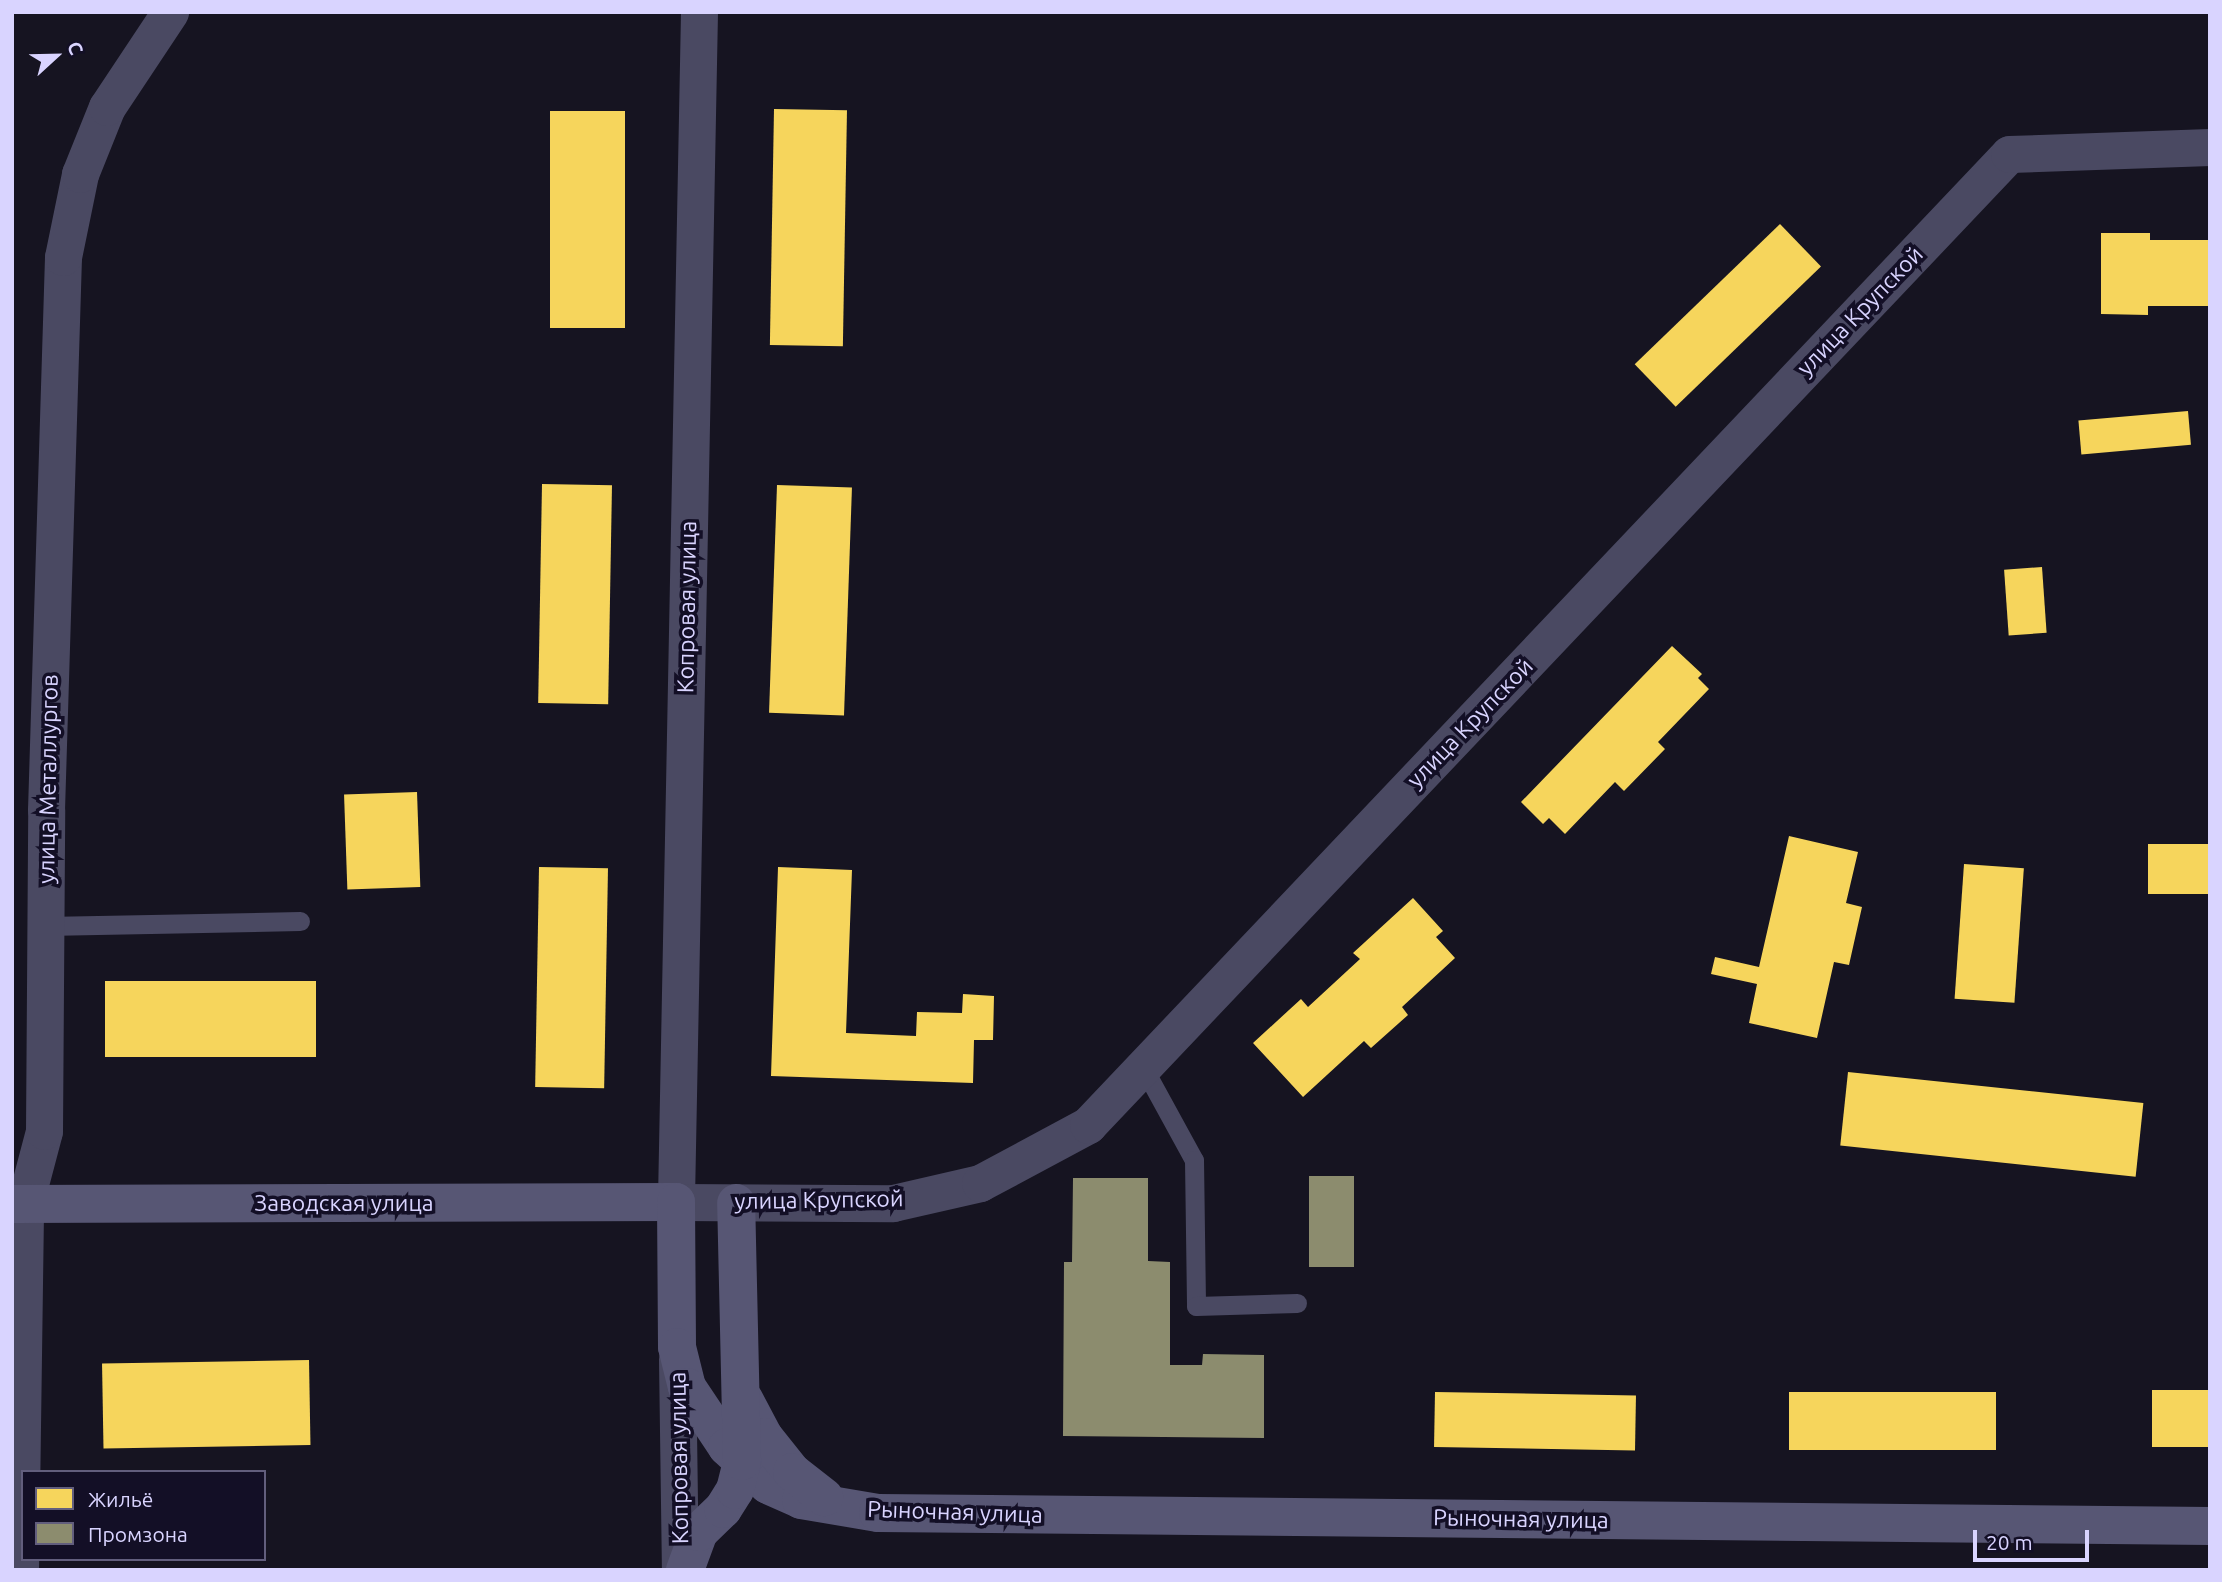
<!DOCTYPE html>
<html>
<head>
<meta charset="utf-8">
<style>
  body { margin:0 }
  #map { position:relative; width:2222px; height:1582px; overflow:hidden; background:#161421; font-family:Ubuntu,sans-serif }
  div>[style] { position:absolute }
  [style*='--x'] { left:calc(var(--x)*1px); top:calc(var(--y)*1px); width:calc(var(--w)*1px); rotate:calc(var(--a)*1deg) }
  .homes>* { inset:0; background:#f6d55c; transform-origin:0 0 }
  .industry>* { inset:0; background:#8c8c6e; transform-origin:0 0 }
  .lane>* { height:19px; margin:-9.5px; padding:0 9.5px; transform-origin:9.5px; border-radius:9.5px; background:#4a4962 }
  .street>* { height:37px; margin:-18.5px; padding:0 18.5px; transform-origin:18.5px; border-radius:18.5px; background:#4a4962 }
  .secondary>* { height:38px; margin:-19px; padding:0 19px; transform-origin:19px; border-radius:19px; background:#575674 }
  span { translate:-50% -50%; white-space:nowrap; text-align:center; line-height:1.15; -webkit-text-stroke:7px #130f26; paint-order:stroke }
  .street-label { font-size:23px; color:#d9d4ff }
  .frame { position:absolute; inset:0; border:14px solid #d9d4ff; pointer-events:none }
  .legend { position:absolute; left:21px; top:1470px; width:245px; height:91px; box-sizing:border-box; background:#130f26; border:2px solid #625e7d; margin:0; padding:9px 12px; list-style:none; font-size:21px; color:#d9d4ff }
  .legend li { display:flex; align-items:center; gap:14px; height:35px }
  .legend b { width:35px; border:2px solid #625e7d }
  .north { position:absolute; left:21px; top:21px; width:70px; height:70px; -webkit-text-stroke:5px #130f26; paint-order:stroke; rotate:68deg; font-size:19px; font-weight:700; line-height:28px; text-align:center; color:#d9d4ff }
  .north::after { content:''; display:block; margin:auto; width:24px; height:32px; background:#d9d4ff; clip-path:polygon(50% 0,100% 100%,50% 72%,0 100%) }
  .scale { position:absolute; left:1973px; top:1530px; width:116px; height:32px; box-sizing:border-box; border:4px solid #d9d4ff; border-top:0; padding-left:9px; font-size:21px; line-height:24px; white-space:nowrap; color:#d9d4ff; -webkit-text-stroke:5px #130f26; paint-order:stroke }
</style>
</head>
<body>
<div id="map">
  <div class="homes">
    <i style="left:774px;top:109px;width:73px;height:236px;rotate:1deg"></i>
    <i style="left:550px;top:111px;width:75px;height:217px"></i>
    <i style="left:1780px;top:224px;width:59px;height:202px;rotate:46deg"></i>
    <i style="clip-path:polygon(2101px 233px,2150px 233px,2150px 240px,2210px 240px,2210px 306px,2148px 306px,2148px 315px,2101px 314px)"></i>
    <i style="left:2188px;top:411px;width:34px;height:110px;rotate:85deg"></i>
    <i style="left:542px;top:484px;width:70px;height:219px;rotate:1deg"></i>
    <i style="left:777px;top:485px;width:75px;height:228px;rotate:2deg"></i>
    <i style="left:2042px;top:567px;width:66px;height:38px;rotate:86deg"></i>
    <i style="clip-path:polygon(1672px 646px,1702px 674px,1698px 678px,1709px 689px,1658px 742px,1665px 749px,1624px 791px,1615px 782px,1565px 834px,1549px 818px,1543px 824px,1521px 802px)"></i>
    <i style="left:417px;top:792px;width:95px;height:73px;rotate:88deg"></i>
    <i style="clip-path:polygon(1789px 836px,1858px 852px,1846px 903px,1862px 907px,1849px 965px,1834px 962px,1817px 1038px,1749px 1023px,1757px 984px,1711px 974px,1715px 957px,1759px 967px)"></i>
    <i style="left:2210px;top:844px;width:50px;height:62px;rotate:90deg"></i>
    <i style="left:1964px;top:864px;width:60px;height:135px;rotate:4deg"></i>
    <i style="left:539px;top:867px;width:69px;height:220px;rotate:1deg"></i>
    <i style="clip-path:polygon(778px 867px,852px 870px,846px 1033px,916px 1036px,917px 1012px,962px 1013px,963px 994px,994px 996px,993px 1040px,974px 1040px,973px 1083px,771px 1076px)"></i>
    <i style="clip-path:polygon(1413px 898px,1443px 931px,1436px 937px,1455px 958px,1402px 1007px,1408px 1015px,1371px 1048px,1364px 1041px,1303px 1097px,1253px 1043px,1301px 999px,1308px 1007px,1360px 959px,1353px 953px)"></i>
    <i style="left:316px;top:981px;width:76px;height:211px;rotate:90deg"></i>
    <i style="left:1848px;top:1072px;width:297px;height:74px;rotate:6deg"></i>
    <i style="left:309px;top:1360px;width:85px;height:207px;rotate:89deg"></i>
    <i style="left:2210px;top:1390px;width:57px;height:58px;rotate:90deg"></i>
    <i style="left:1435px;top:1392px;width:201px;height:55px;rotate:1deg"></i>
    <i style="left:1789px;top:1392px;width:207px;height:58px"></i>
  </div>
  <div class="industry">
    <i style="left:1354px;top:1176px;width:91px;height:45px;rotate:90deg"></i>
    <i style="clip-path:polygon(1073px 1178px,1148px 1178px,1148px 1261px,1170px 1262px,1170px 1365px,1202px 1365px,1203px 1354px,1264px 1355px,1264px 1438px,1063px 1436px,1064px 1262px,1072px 1262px)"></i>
  </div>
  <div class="lane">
    <i style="--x:45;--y:926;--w:255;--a:-1.1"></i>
    <i style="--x:1143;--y:1067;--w:106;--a:61.3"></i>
    <i style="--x:1194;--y:1160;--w:146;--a:89.2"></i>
    <i style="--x:1196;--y:1306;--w:101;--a:-1.7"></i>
  </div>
  <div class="street">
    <i style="--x:699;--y:12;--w:1190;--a:91.11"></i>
    <i style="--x:676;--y:1202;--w:217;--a:0.3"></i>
    <i style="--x:893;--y:1203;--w:89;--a:-12.9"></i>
    <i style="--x:980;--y:1183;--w:123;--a:-28.2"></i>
    <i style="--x:1088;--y:1125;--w:1338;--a:-46.51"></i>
    <i style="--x:2009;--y:154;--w:201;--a:-2"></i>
    <i style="--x:677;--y:1359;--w:211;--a:89.2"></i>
    <i style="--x:20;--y:1570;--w:367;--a:-89.2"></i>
    <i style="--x:25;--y:1203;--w:74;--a:-75.2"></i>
    <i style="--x:44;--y:1131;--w:321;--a:-89.6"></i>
    <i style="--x:46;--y:810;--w:553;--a:-88.24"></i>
    <i style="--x:63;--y:257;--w:85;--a:-78.4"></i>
    <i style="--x:80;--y:174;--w:72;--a:-68.1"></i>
    <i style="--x:107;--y:107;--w:114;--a:-56.4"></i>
  </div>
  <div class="secondary">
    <i style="--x:12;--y:1204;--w:664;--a:-0.17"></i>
    <i style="--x:676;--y:1202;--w:145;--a:89.6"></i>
    <i style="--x:677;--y:1347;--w:41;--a:76"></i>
    <i style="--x:687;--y:1387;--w:72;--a:56.3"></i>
    <i style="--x:727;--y:1447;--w:56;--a:42.8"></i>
    <i style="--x:768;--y:1485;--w:36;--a:24"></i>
    <i style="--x:801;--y:1500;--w:78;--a:9.6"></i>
    <i style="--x:878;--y:1513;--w:1332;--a:0.56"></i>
    <i style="--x:744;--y:1399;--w:43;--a:62.2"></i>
    <i style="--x:764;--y:1437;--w:45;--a:51.3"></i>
    <i style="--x:792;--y:1472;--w:41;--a:38"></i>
    <i style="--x:685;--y:1570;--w:40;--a:-69.8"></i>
    <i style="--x:699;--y:1532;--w:33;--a:-44"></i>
    <i style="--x:723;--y:1509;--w:22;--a:-58"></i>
    <i style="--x:735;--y:1490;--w:30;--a:-76"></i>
    <i style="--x:742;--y:1461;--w:258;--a:-91.3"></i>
  </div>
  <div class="street-label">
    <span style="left:1860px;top:311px;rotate:-46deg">улица Крупской</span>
    <span style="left:687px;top:607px;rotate:-89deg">Копровая улица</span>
    <span style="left:1470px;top:723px;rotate:-46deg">улица Крупской</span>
    <span style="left:48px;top:779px;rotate:-89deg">улица Металлургов</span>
    <span style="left:819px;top:1200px;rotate:-1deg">улица Крупской</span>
    <span style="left:344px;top:1203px">Заводская улица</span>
    <span style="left:679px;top:1458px;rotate:-91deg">Копровая улица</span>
    <span style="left:955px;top:1512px;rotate:2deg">Рыночная улица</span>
    <span style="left:1521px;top:1519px;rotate:1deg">Рыночная улица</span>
  </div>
  <div class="frame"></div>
  <ul class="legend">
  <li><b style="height:19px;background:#f6d55c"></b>Жильё</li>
  <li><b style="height:19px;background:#8c8c6e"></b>Промзона</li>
  </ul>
  <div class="north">С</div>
  <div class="scale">20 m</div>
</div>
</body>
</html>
